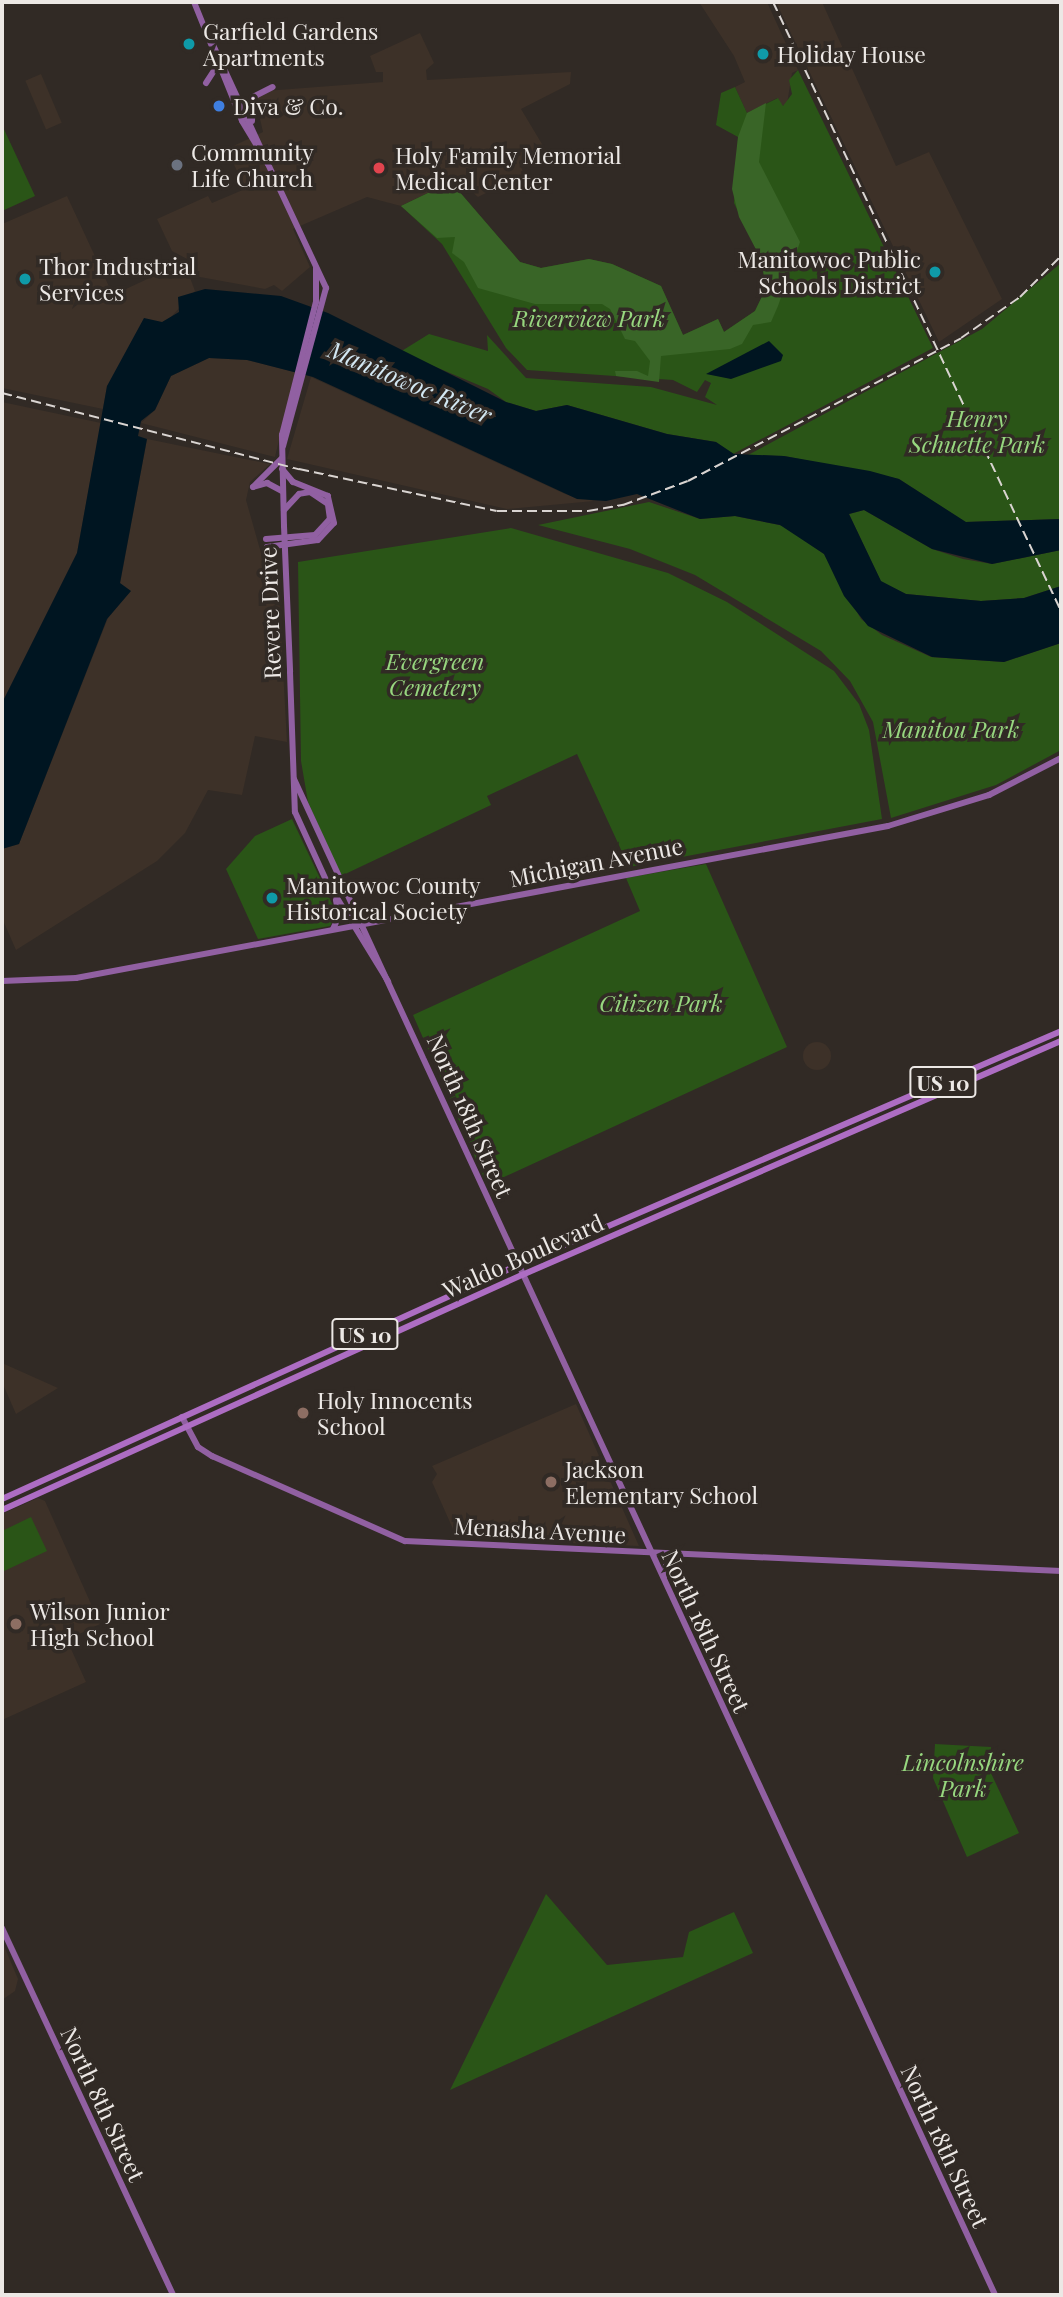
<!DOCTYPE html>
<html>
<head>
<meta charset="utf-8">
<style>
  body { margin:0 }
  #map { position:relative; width:1063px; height:2297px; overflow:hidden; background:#312a25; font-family:"Playfair Display",serif }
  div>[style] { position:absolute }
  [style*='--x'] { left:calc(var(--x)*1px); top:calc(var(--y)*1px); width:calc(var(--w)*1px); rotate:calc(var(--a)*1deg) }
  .built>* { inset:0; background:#3d3128; transform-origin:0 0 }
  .round { border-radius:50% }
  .green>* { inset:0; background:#2a5517 }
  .forest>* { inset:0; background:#396527 }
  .water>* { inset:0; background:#001521 }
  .secondary>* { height:6px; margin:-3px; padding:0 3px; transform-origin:3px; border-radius:3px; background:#9160a2 }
  .primary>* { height:6px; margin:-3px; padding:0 3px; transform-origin:3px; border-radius:3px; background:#ad6dc3 }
  .rail>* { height:2px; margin-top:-1px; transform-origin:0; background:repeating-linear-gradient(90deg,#d9d4d1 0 10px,transparent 0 15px) }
  .secondary-bridge>* { height:6px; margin:-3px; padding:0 3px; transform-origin:3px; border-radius:3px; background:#9160a2 }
  .dots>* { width:19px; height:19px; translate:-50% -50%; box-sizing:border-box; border:4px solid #312a25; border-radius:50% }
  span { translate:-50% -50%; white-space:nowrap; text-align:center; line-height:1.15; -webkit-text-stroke:7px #312a25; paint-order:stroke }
  .shield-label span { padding:2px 5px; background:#312a25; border:2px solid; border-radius:5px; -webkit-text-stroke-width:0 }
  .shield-label { font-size:21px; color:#ece8e5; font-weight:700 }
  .poi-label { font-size:23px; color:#ece8e5 }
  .left { translate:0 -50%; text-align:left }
  .right { translate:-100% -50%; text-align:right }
  .park-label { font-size:23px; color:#97d77f; font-style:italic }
  .street-label { font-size:23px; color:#ece8e5 }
  .water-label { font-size:24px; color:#d3e8f3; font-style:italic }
  .frame { position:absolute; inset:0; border:4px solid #ece8e5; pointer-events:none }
</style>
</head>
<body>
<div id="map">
  <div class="built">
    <i style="clip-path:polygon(699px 2px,767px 2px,798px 70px,792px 73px,787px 104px,782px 106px,777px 98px,747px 113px,735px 87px,745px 82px,734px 56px)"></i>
    <i style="clip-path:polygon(776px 2px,822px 2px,896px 166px,929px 152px,1002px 299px,939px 342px)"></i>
    <i style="clip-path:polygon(420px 33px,434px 63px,426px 70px,427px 80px,571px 72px,570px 84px,521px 109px,545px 149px,519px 162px,524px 174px,478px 197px,457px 179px,401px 206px,367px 197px,293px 229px,310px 267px,282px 291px,274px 285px,265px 289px,189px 275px,195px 291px,107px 386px,103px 409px,2px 388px,2px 224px,67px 196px,113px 295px,171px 268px,185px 275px,191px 269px,189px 260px,172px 251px,157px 219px,208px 196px,212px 203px,245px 189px,227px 149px,263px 132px,255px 97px,265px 91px,383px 82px,383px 72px,376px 72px,370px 56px)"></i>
    <i style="left:41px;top:74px;width:53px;height:17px;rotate:67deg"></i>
    <i style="clip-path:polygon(209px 358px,247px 360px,295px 372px,275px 457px,141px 423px,155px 410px,171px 376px)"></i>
    <i style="clip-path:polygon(311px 377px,565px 494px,594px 501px,507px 509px,287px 459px)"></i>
    <i style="clip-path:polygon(2px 402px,101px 423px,77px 553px,2px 703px)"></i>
    <i style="clip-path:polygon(147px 439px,270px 464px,250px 482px,246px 500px,263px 560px,277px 559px,287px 742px,255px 736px,242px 795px,208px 790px,185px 833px,157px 861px,16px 950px,2px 918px,2px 849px,19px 844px,108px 618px,130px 591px,120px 584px)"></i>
    <i class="round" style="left:803px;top:1042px;width:28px;height:28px"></i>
    <i style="clip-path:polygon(2px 1362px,2px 1363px,58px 1388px,16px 1414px,2px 1382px)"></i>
    <i style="clip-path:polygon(576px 1404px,639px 1546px,457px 1538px,432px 1482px,437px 1474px,432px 1466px)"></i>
    <i style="clip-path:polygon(38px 1498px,45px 1501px,100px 1624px,67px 1640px,86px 1682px,2px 1720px,2px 1514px)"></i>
    <i style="clip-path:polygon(2px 1941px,18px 1979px,15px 1991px,2px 2000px)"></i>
  </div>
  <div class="green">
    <i style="clip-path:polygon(798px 70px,933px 348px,733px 454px,716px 442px,667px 434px,567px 405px,536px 411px,506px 402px,488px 389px,400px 352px,429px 334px,488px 351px,487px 335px,526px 378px,651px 387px,717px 405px,705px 397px,711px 383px,705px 380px,697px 392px,673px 380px,527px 370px,506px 348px,442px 244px,401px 206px,451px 182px,520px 262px,541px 268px,589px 259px,612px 264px,661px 286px,683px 335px,718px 319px,724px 332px,755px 311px,766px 288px,761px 259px,734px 203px,738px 137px,716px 125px,721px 93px,735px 87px,747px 113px,778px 98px,783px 106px,792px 94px,789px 80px)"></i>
    <i style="clip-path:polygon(2px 125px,35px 196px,2px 211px)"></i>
    <i style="clip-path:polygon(1061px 263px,1061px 519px,965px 522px,899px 479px,784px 456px,748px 455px,982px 329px)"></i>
    <i style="clip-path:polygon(649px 502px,700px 519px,735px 516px,784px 526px,824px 554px,861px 619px,882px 635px,931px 657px,1004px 662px,1061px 643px,1061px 750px,996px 785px,891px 818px,873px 722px,850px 681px,821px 651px,695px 575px,630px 549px,538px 525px)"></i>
    <i style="clip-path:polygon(864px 510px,932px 549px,963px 559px,992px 564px,1061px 550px,1061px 586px,1024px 598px,981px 601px,906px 594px,881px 582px,849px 514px)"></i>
    <i style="clip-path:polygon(511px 528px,668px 573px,727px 602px,834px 671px,859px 704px,869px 730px,882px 819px,629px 867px,577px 754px,487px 796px,491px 805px,341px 876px,308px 802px,301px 761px,298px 562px)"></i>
    <i style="clip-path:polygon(292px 819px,337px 914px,330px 926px,258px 939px,226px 869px,255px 836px)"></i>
    <i style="clip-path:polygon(706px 864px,787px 1047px,504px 1177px,485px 1180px,413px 1015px,640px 911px,626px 878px)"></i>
    <i style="clip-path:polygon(31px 1517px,47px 1551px,2px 1572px,2px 1531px)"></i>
    <i style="clip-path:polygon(935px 1744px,991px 1747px,990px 1771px,1019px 1833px,967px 1857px,933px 1778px)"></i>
    <i style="clip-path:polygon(546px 1894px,607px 1965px,683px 1957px,689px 1932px,734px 1912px,753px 1953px,450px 2090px)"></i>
  </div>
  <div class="forest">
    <i style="clip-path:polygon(766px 103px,759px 162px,800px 242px,778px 306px,771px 322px,753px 325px,742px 344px,730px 349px,661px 356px,659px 382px,616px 376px,615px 371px,637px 371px,648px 376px,650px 361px,635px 341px,625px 339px,610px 309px,602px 304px,535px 304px,478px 288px,464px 262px,452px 253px,455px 237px,437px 238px,401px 206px,451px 182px,520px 262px,541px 268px,589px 259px,612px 264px,661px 286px,683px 335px,718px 319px,724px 332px,755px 311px,766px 288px,761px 259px,739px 217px,732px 189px,738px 137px,747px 113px)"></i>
  </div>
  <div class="water">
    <i style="clip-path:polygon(205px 289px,281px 296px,328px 313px,506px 402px,536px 411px,567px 405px,667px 434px,716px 442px,734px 454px,784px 456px,870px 471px,899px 479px,966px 522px,1061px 519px,1061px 550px,992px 564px,932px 549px,864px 510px,849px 514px,881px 581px,906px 594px,981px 601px,1024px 598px,1061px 586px,1061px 643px,1004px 662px,932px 657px,868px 626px,844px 596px,824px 554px,780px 525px,735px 516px,700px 519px,637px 494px,606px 501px,577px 499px,313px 377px,247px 360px,209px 358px,171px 376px,155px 410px,141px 421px,138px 436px,147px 439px,120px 583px,131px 591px,107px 619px,19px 844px,2px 849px,2px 703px,77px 553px,107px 386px,144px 318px,162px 322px,179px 312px,178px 297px)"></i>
    <i style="clip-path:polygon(769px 341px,783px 355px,781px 361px,731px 379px,706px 374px)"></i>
  </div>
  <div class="secondary">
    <i style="--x:194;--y:2;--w:128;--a:68"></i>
    <i style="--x:242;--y:121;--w:50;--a:58.8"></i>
    <i style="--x:268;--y:164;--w:137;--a:64.9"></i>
    <i style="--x:326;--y:288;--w:164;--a:105.2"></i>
    <i style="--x:208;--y:34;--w:143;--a:65.2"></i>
    <i style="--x:206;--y:83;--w:20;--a:-57"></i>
    <i style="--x:252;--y:121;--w:24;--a:-88"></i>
    <i style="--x:253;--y:97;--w:22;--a:-27"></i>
    <i style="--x:253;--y:487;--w:41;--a:-45"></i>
    <i style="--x:253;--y:487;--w:15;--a:-16"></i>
    <i style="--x:267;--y:483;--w:17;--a:28"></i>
    <i style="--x:284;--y:526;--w:91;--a:-91.3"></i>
    <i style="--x:282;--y:435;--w:137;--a:-75.7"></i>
    <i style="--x:316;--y:302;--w:34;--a:-90"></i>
    <i style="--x:266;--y:539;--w:49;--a:-4.7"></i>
    <i style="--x:315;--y:535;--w:22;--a:-47"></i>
    <i style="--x:330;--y:519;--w:15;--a:-98"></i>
    <i style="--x:328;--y:504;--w:22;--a:-146"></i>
    <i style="--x:310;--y:492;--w:11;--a:170"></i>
    <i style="--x:299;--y:494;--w:22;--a:133"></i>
    <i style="--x:267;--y:547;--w:51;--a:-7.8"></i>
    <i style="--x:318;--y:540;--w:23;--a:-47"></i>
    <i style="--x:334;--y:523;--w:28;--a:-103"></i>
    <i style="--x:328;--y:496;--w:38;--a:-158"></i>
    <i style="--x:293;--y:482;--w:17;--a:-130"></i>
    <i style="--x:290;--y:672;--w:140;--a:88"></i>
    <i style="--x:295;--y:812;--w:75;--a:65.5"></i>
    <i style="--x:326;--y:880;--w:119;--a:58.5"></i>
    <i style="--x:294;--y:779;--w:1670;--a:65.18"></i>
    <i style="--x:333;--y:929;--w:14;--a:-65"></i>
    <i style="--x:339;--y:916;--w:16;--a:-101"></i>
    <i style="--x:2;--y:981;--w:74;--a:-2.3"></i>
    <i style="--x:76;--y:978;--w:826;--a:-10.6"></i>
    <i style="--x:888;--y:826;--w:106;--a:-17.1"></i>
    <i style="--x:989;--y:795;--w:81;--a:-27.2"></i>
    <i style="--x:182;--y:1417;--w:34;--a:62"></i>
    <i style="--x:198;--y:1447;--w:17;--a:33"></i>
    <i style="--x:212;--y:1456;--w:211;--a:23.8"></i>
    <i style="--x:405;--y:1541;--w:657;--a:2.62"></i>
    <i style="--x:664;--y:1577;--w:11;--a:-80"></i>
    <i style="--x:666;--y:1566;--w:19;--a:-35"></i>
    <i style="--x:2;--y:1928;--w:405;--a:65"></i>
  </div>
  <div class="primary">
    <i style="--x:2;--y:1499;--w:567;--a:-24.39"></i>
    <i style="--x:518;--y:1265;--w:591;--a:-23.31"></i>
    <i style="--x:2;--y:1510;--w:571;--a:-24.32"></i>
    <i style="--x:522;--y:1275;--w:588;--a:-23.47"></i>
  </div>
  <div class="rail">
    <i style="--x:773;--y:2;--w:674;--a:64.69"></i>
    <i style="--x:2;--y:393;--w:307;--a:14.4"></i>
    <i style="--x:299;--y:469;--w:202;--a:12"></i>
    <i style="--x:497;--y:511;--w:91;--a:0"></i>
    <i style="--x:588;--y:511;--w:36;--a:-10"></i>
    <i style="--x:623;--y:505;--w:69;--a:-20.3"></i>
    <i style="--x:688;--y:481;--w:308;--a:-27.6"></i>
    <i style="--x:961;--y:338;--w:72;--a:-34.8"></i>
    <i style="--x:1020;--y:297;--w:58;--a:-45"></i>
  </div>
  <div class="secondary-bridge">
    <i style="--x:284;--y:526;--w:146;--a:87.6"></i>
  </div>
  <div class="dots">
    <i style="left:189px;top:44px;background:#0f9aa8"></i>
    <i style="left:763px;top:54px;background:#0f9aa8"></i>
    <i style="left:219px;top:106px;background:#3f7fe0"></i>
    <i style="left:177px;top:165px;background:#6b7280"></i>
    <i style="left:379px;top:168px;background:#e0444e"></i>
    <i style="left:935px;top:272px;background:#0f9aa8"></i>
    <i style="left:25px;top:279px;background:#0f9aa8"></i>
    <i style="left:272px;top:898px;background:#0f9aa8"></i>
    <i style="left:303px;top:1413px;background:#8d6e63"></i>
    <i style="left:551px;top:1482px;background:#8d6e63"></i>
    <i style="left:16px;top:1624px;background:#8d6e63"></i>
  </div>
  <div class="shield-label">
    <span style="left:943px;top:1082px">US 10</span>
    <span style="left:365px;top:1334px">US 10</span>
  </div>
  <div class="poi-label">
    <span class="left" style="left:203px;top:44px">Garfield Gardens<br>Apartments</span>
    <span class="left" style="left:777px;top:54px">Holiday House</span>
    <span class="left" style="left:233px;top:106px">Diva &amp; Co.</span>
    <span class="left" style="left:191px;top:165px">Community<br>Life Church</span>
    <span class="left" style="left:395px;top:168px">Holy Family Memorial<br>Medical Center</span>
    <span class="right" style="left:921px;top:272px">Manitowoc Public<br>Schools District</span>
    <span class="left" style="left:39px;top:279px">Thor Industrial<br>Services</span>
    <span class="left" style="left:286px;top:898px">Manitowoc County<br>Historical Society</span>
    <span class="left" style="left:317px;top:1413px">Holy Innocents<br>School</span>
    <span class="left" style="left:565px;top:1482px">Jackson<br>Elementary School</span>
    <span class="left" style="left:30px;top:1624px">Wilson Junior<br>High School</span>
  </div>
  <div class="park-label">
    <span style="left:589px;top:318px">Riverview Park</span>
    <span style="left:977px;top:431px">Henry<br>Schuette Park</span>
    <span style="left:435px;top:674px">Evergreen<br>Cemetery</span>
    <span style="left:951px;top:729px">Manitou Park</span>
    <span style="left:661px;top:1003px">Citizen Park</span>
    <span style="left:963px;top:1775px">Lincolnshire<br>Park</span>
  </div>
  <div class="street-label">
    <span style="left:270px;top:613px;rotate:-92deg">Revere Drive</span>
    <span style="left:596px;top:862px;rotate:-11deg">Michigan Avenue</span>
    <span style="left:470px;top:1116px;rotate:66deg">North 18th Street</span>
    <span style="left:523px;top:1256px;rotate:-24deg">Waldo Boulevard</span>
    <span style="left:540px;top:1530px;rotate:3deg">Menasha Avenue</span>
    <span style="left:706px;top:1631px;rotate:65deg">North 18th Street</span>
    <span style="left:103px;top:2104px;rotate:65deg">North 8th Street</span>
    <span style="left:945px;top:2146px;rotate:65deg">North 18th Street</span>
  </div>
  <div class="water-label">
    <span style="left:410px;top:382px;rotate:23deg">Manitowoc River</span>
  </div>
  <div class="frame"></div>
</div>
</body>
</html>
